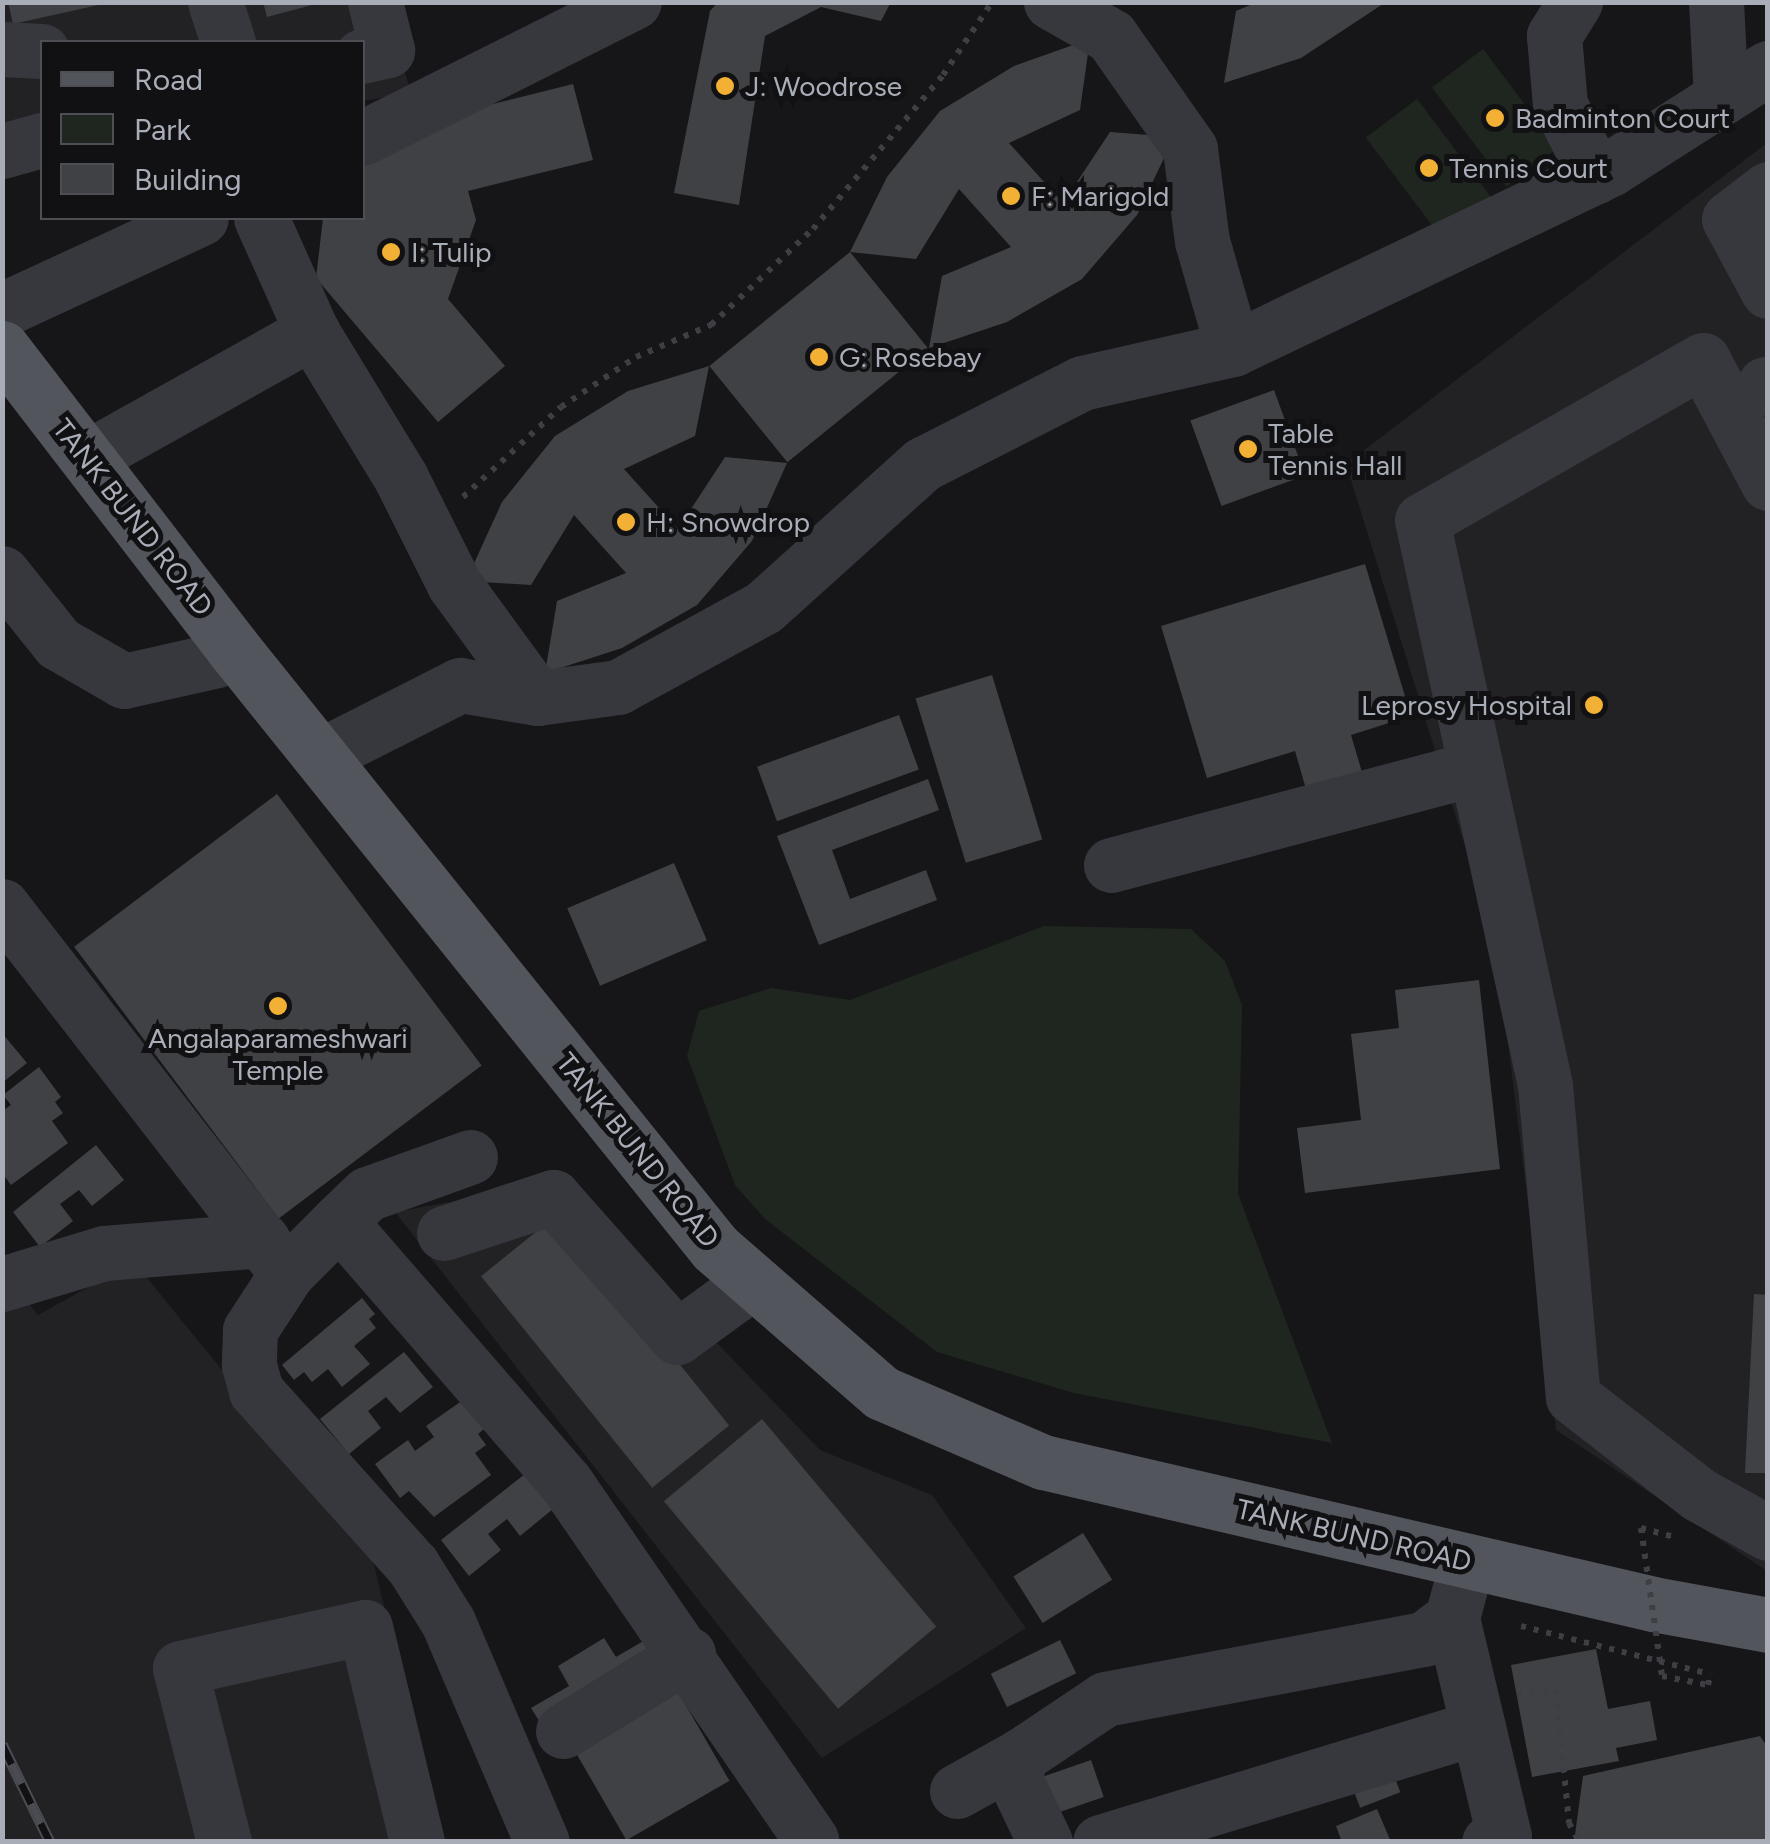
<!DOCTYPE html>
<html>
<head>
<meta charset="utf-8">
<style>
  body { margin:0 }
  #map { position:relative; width:1770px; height:1844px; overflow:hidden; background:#161618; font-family:Figtree,sans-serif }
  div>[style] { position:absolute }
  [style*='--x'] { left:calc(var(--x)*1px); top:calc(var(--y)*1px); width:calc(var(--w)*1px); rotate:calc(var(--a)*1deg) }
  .built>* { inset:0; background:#222225 }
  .green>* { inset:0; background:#1e261f; transform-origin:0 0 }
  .building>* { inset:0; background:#404145; transform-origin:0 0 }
  .path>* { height:6px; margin-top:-3px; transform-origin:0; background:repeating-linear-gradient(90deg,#3d3f44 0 5px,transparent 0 13px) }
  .minor>* { height:55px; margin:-27.5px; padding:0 27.5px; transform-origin:27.5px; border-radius:27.5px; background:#37383d }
  .major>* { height:55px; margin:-27.5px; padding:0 27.5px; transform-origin:27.5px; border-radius:27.5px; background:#53555c }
  .rail>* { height:11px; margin-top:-5.5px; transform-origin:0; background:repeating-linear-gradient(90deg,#111113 0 22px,#4a4c52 0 44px); box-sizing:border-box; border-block:2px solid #4a4c52 }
  .path-bridge>* { height:6px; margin-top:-3px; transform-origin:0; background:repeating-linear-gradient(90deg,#3d3f44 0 5px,transparent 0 13px) }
  .dots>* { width:28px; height:28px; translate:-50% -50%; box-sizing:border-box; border:5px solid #111113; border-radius:50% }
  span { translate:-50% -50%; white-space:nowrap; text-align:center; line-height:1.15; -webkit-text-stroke:10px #111113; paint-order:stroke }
  .poi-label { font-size:28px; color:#a8adb8 }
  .left { translate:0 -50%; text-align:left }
  .right { translate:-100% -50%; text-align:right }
  .street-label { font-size:28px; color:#a8adb8 }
  .frame { position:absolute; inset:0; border:5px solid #a8adb8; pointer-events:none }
  .legend { position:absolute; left:40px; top:40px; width:325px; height:180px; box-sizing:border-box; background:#111113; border:2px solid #4d4f55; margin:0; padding:12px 18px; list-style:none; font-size:30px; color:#a8adb8 }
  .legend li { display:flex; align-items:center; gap:20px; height:50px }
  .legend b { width:50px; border:2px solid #4d4f55 }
</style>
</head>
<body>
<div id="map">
  <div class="built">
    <i style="clip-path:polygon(3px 3px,384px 3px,411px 93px,363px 101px,362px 42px,42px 42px,42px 156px,3px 163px)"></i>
    <i style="clip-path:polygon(1767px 143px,1767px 1571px,1556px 1430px,1496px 946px,1346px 464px)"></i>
    <i style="clip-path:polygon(562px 1182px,820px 1450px,932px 1495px,1026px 1628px,822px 1758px,395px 1212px)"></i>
    <i style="clip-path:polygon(134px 1262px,371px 1553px,442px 1841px,3px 1841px,2px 1269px,38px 1315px)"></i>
  </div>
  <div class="green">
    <i style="left:1483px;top:49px;width:124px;height:64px;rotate:53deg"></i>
    <i style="left:1417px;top:99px;width:124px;height:64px;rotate:53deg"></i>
    <i style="clip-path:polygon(1044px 926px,1191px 929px,1225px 961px,1242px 1005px,1238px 1194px,1332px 1443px,1074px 1393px,937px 1352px,765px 1219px,735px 1185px,687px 1056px,699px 1011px,771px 988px,850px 1000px)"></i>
  </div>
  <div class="building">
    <i style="clip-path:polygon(8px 2px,102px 2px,103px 4px,13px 24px)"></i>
    <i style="clip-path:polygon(263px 2px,316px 2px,316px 4px,267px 17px)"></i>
    <i style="clip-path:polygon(718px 2px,891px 2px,881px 21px,821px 7px,765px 36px,739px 205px,674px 193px,710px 11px)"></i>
    <i style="clip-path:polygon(1257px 2px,1386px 2px,1301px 58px,1224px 83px,1236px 11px)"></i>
    <i style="clip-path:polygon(1090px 39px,1080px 110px,1009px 143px,1063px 203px,1110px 132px,1174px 137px,1137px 215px,1082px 279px,1007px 322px,929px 348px,942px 276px,1011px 247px,959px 189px,916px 259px,850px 252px,887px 177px,940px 111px,1014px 66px)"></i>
    <i style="clip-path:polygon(573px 84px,593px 160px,468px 191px,476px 220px,448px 299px,505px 366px,438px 422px,316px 278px,323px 218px,362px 218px,362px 156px,429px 120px)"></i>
    <i style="left:850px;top:252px;width:124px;height:181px;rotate:51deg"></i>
    <i style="clip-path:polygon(709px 366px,695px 436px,624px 469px,678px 529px,725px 457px,787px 463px,752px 541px,697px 605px,622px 648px,545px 673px,557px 601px,626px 573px,574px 515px,531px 585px,466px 581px,502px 502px,555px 436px,628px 391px)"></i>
    <i style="left:1274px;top:390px;width:91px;height:89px;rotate:70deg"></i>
    <i style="clip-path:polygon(1365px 564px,1411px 716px,1351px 735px,1364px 779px,1308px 796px,1295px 751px,1207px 778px,1161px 626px)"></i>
    <i style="left:992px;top:675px;width:172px;height:80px;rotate:73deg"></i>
    <i style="left:899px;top:715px;width:58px;height:151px;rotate:70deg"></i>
    <i style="clip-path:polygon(928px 779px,939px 810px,832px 850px,850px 899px,926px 870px,937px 900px,819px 945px,777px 836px)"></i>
    <i style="left:277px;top:794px;width:340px;height:254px;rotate:53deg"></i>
    <i style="left:674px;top:863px;width:84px;height:116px;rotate:67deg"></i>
    <i style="clip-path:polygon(1479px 980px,1500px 1169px,1305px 1193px,1297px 1128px,1361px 1120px,1351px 1034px,1399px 1028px,1395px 990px)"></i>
    <i style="clip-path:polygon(2px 1033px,27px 1063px,2px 1083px)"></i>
    <i style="clip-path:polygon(39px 1067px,61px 1097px,55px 1102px,63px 1113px,52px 1121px,68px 1143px,11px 1185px,2px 1173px,2px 1111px,11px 1105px,3px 1095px)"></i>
    <i style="clip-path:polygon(96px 1145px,124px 1180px,92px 1206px,79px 1190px,60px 1204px,73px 1221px,40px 1247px,13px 1212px)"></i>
    <i style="left:558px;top:1214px;width:272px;height:99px;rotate:51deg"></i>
    <i style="clip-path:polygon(1754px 1294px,1768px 1295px,1768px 1473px,1745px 1473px)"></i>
    <i style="clip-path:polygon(362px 1298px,375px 1314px,369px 1319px,376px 1328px,354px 1346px,370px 1364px,342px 1387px,328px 1369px,312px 1382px,304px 1372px,294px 1380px,282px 1365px)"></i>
    <i style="clip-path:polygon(404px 1352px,433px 1387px,400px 1413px,386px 1397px,368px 1411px,381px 1428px,349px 1454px,320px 1419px)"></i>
    <i style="clip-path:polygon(463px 1400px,484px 1429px,478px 1434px,486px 1445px,475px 1453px,491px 1475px,434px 1517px,409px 1491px,400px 1498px,375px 1464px,408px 1440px,415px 1451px,434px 1437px,426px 1426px)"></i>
    <i style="left:762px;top:1419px;width:271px;height:128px;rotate:50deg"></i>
    <i style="clip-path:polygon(525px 1474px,553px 1509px,520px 1536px,507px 1519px,488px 1534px,501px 1550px,469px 1576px,441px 1540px)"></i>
    <i style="left:1083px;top:1533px;width:55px;height:82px;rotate:58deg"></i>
    <i style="clip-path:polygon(652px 1636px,663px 1656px,543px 1727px,531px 1708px,569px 1686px,558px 1666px,604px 1638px,616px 1657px)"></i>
    <i style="left:1060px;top:1640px;width:37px;height:77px;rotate:64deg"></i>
    <i style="clip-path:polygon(1596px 1649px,1608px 1709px,1650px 1701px,1657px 1740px,1616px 1748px,1619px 1761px,1532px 1777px,1511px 1665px)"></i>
    <i style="left:673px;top:1683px;width:113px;height:119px;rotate:60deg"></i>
    <i style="clip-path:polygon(1760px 1736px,1768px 1748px,1768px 1842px,1574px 1842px,1583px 1776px)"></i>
    <i style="left:1386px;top:1755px;width:40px;height:43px;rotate:69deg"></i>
    <i style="left:1091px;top:1760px;width:39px;height:58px;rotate:71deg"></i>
    <i style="clip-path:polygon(1377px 1809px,1391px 1842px,1342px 1842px,1336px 1826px)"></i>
  </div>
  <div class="path">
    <i style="--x:463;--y:497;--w:133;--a:-42.6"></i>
    <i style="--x:561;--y:407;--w:90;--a:-33.7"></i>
    <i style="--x:636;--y:357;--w:82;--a:-23.1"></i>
    <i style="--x:711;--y:325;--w:140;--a:-43.3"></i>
    <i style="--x:813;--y:229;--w:202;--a:-49.8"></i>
    <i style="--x:943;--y:75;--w:88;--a:-56.1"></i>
    <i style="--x:1641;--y:1528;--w:34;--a:15"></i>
    <i style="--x:1521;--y:1626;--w:195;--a:14.3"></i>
    <i style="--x:1662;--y:1676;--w:47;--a:11.1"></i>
    <i style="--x:1708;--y:1685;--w:13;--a:-77"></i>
    <i style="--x:1517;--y:1694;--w:39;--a:-6"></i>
    <i style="--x:1556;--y:1690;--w:134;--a:84.4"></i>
    <i style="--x:1569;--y:1823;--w:21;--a:62"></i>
  </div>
  <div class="minor">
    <i style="--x:215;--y:2;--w:42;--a:72"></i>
    <i style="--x:1051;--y:2;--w:69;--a:29.5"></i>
    <i style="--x:1111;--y:36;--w:138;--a:55"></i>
    <i style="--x:1190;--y:149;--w:93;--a:82.6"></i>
    <i style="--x:1202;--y:241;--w:112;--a:74"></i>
    <i style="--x:1575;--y:2;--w:40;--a:122"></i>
    <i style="--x:1554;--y:36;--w:69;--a:85"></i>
    <i style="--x:1560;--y:105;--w:80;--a:63.1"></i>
    <i style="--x:1716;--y:2;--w:96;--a:87"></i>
    <i style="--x:2;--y:49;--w:40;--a:2.9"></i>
    <i style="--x:362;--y:56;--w:26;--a:-13"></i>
    <i style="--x:387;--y:50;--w:49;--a:-104"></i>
    <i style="--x:362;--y:138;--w:304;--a:-26.6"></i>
    <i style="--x:2;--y:151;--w:41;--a:-15.4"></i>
    <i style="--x:1768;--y:189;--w:49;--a:142.4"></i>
    <i style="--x:1729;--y:219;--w:82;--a:61.6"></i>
    <i style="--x:261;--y:218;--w:125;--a:65.9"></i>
    <i style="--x:312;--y:332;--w:171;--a:58.6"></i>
    <i style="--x:401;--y:478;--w:119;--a:63.4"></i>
    <i style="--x:454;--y:584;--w:141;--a:53.9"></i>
    <i style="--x:2;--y:310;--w:219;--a:-24.8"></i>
    <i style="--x:1765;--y:384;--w:5;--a:53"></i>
    <i style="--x:88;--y:457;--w:257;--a:-29.2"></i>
    <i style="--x:1768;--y:483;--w:139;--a:-117.9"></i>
    <i style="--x:1703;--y:360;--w:323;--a:150.3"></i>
    <i style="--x:1422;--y:520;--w:578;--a:77.72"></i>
    <i style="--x:1545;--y:1085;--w:313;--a:84.9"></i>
    <i style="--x:1573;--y:1397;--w:158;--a:37.8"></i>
    <i style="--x:1698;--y:1494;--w:80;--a:29.1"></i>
    <i style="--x:2;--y:573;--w:90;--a:51.3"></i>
    <i style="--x:58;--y:643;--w:76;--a:29.9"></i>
    <i style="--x:124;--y:681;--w:95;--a:-12.7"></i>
    <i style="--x:322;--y:755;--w:155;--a:-26.9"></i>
    <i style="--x:460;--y:685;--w:78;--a:9.6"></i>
    <i style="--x:537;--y:698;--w:82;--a:-7.7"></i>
    <i style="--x:618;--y:687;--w:166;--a:-28.7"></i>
    <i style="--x:764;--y:607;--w:214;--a:-42"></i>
    <i style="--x:923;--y:464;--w:178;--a:-27"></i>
    <i style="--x:1082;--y:383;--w:155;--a:-12.7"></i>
    <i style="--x:1233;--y:349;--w:418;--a:-25.5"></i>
    <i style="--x:1610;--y:169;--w:188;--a:-32.6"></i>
    <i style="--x:1111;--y:865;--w:374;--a:-14.9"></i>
    <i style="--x:2;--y:906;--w:465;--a:52.2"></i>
    <i style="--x:470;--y:1157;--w:109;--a:160.2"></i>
    <i style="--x:367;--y:1194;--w:39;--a:136"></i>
    <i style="--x:339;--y:1221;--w:74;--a:135"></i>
    <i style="--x:287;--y:1273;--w:68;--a:123"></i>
    <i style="--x:250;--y:1330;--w:35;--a:92"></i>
    <i style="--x:249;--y:1365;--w:27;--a:75"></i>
    <i style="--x:256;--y:1391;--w:235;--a:48.1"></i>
    <i style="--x:413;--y:1566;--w:66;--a:58"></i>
    <i style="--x:448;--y:1622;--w:239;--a:66.9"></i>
    <i style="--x:339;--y:1221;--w:347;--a:49.1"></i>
    <i style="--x:566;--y:1483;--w:433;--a:55.5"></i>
    <i style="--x:444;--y:1233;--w:115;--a:-18.3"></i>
    <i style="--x:553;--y:1197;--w:187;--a:48.5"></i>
    <i style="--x:677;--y:1337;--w:73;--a:-36.1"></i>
    <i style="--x:2;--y:1284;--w:107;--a:-16.9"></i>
    <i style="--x:104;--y:1253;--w:159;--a:-4.7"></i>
    <i style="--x:1460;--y:1588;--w:31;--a:105"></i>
    <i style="--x:1452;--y:1618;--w:224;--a:76.6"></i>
    <i style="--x:1504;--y:1836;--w:16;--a:158"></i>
    <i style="--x:563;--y:1731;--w:147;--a:-31.6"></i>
    <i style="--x:957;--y:1791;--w:72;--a:-29.1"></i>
    <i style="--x:224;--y:1842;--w:179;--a:-104.2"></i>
    <i style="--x:180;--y:1668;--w:189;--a:-12.5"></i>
    <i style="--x:365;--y:1627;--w:221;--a:76.4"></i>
    <i style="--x:1045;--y:1842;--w:70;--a:-115.5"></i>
    <i style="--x:1015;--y:1779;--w:24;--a:-78"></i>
    <i style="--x:1020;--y:1756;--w:102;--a:-33.8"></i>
    <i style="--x:1105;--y:1699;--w:325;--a:-10.7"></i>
    <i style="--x:1424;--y:1639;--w:35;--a:-37"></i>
    <i style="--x:1100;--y:1842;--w:395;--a:-16.9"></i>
  </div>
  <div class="major">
    <i style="--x:2;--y:348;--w:377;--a:52.4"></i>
    <i style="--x:232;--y:647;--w:771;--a:51.21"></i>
    <i style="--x:715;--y:1248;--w:221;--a:41"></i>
    <i style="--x:882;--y:1393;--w:175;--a:23.2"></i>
    <i style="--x:1043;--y:1462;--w:626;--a:13.1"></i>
    <i style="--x:1653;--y:1604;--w:117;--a:10.3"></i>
  </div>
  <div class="rail">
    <i style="--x:2;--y:1744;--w:109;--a:63.9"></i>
  </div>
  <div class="path-bridge">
    <i style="--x:1641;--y:1528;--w:149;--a:81.9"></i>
  </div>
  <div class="dots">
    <i style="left:725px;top:86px;background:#f2b134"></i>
    <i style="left:1495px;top:118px;background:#f2b134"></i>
    <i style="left:1429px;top:168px;background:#f2b134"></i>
    <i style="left:1011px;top:196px;background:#f2b134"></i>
    <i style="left:391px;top:252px;background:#f2b134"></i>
    <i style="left:819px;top:357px;background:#f2b134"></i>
    <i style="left:1248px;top:449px;background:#f2b134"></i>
    <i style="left:626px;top:522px;background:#f2b134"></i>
    <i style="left:1594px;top:705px;background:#f2b134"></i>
    <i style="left:278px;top:1006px;background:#f2b134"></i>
  </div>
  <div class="poi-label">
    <span class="left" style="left:745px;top:86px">J: Woodrose</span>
    <span class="left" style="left:1515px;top:118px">Badminton Court</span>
    <span class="left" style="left:1449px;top:168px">Tennis Court</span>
    <span class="left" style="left:1031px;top:196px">F: Marigold</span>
    <span class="left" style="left:411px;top:252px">I: Tulip</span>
    <span class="left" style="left:839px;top:357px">G: Rosebay</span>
    <span class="left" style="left:1268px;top:449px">Table<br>Tennis Hall</span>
    <span class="left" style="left:646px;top:522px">H: Snowdrop</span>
    <span class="right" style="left:1572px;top:705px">Leprosy Hospital</span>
    <span style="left:278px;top:1054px">Angalaparameshwari<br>Temple</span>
  </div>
  <div class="street-label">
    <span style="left:133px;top:517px;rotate:52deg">TANK BUND ROAD</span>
    <span style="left:638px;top:1150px;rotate:51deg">TANK BUND ROAD</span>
    <span style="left:1354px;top:1535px;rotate:13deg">TANK BUND ROAD</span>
  </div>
  <div class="frame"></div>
  <ul class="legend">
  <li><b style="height:12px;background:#53555c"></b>Road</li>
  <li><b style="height:28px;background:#1e261f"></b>Park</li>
  <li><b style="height:28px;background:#404145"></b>Building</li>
  </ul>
</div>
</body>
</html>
